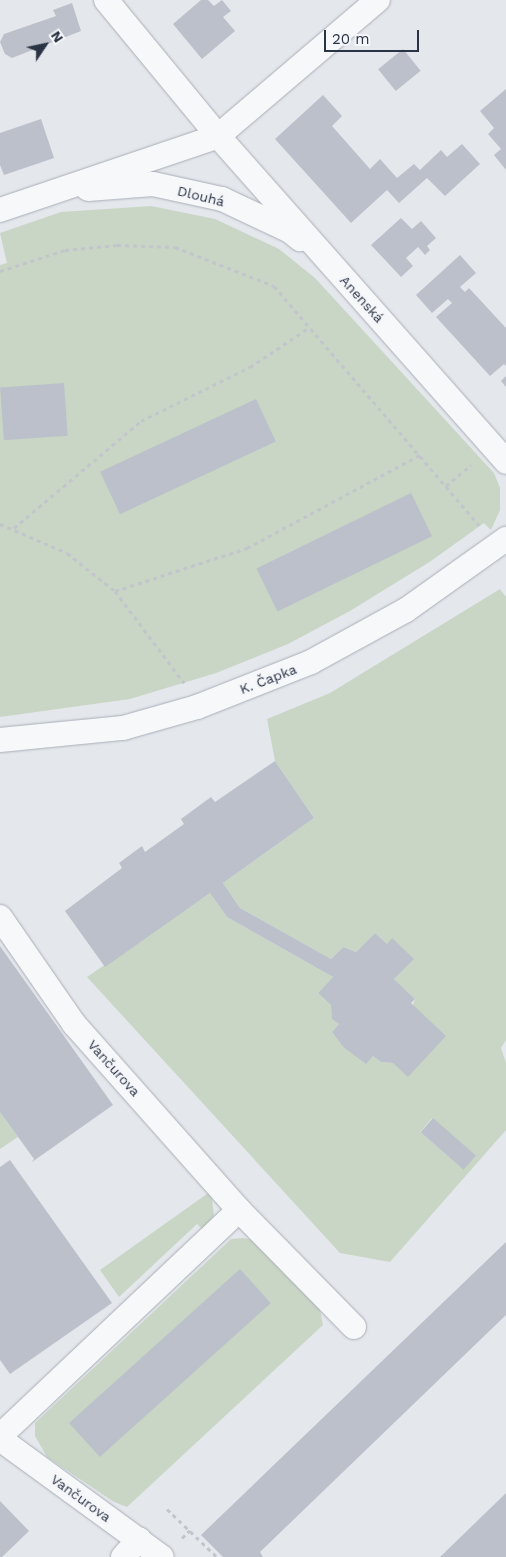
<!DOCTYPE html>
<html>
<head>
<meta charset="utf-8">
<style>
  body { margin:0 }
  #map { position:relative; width:506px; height:1557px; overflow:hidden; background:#e4e7ec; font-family:"Work Sans",sans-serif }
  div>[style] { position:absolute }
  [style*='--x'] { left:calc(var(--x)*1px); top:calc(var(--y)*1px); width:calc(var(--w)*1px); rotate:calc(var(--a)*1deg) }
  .green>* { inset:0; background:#c9d6c5 }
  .building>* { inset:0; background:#bbc0ca; transform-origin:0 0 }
  .path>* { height:3px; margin-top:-1.5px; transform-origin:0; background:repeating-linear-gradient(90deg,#c2c5cb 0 4px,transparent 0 8px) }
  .roads { filter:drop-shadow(0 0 1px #a9aeb7) drop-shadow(0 0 1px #a9aeb7) }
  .street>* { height:24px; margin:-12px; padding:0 12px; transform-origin:12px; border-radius:12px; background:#f7f8fa }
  span { translate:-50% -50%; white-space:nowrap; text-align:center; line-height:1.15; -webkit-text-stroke:5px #f4f6f9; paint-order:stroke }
  .street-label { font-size:14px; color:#2b3445 }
  .north { position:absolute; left:20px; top:20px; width:50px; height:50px; -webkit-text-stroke:4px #f4f6f9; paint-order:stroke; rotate:56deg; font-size:14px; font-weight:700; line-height:20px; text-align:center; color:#2b3445 }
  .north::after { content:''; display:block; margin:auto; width:18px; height:22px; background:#2b3445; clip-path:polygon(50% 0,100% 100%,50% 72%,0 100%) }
  .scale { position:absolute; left:324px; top:30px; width:95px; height:22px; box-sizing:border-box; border:2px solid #2b3445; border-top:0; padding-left:6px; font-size:15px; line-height:18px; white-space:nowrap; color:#2b3445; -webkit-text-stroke:4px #f4f6f9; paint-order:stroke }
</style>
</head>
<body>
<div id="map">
  <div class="green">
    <i style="clip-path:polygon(151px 206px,215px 219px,279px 249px,315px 278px,494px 473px,500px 488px,500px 510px,491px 530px,484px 523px,431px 561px,350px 611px,288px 644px,216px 673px,130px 699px,0 717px,0 265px,7px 263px,0 233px,61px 212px)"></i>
    <i style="clip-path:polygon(evenodd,500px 589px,506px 597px,506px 1040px,501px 1048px,506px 1063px,506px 1130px,390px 1262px,340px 1253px,87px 977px,210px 893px,227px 917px,333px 977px,318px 993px,331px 1005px,332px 1018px,339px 1024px,332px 1032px,343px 1047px,366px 1063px,373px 1056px,381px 1062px,393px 1063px,415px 999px,394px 979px,413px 959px,387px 944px,375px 933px,356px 952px,343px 947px,331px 959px,240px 908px,223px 883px,314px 818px,275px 761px,267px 719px,330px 693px,500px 589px,432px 1118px,475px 1155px,463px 1169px,420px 1132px,432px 1118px)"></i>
    <i style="clip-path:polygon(0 1112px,18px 1137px,0 1149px)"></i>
    <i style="clip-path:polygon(211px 1191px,214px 1215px,204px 1231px,197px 1224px,119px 1297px,100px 1270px)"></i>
    <i style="clip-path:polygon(243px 1238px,257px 1241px,304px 1287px,320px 1310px,323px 1325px,127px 1507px,114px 1502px,47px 1457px,35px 1436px,35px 1423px,231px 1239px)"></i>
  </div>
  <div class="building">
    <i style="clip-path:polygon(201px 0,208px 0,214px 6px,222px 0,231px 11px,223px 17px,235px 31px,202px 59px,173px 24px)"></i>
    <i style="clip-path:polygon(72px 3px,81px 31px,12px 58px,5px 54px,0 42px,4px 34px,56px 16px,53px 10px)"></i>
    <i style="left:403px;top:49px;width:28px;height:32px;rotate:51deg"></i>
    <i style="clip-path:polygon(506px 89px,506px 170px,494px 155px,501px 149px,488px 134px,494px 128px,480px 111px)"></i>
    <i style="clip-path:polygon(323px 95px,342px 116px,332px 126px,370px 169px,380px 159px,397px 178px,414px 164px,420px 170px,441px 150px,447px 157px,462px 144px,480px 164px,445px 196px,427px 178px,399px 203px,387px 190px,351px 223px,275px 139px)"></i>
    <i style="clip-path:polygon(41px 119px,54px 158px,4px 175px,0 165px,0 133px)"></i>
    <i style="clip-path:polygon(401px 218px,412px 229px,421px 221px,436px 238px,427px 246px,430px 250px,425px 255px,418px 247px,406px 258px,413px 266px,401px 277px,371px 245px)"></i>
    <i style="clip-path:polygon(460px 255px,476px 273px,460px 287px,465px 292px,469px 288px,506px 328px,506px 366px,504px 364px,490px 376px,436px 317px,452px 303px,448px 299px,432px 313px,416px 295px)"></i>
    <i style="clip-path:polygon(506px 376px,506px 387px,501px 381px)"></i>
    <i style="left:64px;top:383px;width:53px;height:64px;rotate:86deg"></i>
    <i style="left:256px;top:399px;width:47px;height:172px;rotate:65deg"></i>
    <i style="left:411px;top:493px;width:48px;height:172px;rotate:64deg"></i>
    <i style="clip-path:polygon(275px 761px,314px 818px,223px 883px,240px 908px,331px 959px,343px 947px,356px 952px,375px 933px,387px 944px,392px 938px,414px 959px,394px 979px,415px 999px,411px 1003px,446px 1036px,408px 1077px,393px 1063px,381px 1062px,373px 1056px,366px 1064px,343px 1047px,332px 1032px,339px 1024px,332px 1019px,331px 1005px,318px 993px,333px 977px,227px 917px,210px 893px,105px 967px,65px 911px,122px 868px,119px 863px,142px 846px,145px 852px,184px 824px,181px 819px,211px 797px,215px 802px)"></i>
    <i style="clip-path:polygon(0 946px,113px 1105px,32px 1162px,34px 1159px,0 1112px)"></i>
    <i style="left:433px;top:1118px;width:57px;height:19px;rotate:41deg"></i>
    <i style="clip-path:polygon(10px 1160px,112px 1303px,10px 1374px,0 1360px,0 1167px)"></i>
    <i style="clip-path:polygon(506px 1242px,506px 1315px,260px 1552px,263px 1557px,223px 1557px,201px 1535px)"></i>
    <i style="left:240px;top:1269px;width:46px;height:230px;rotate:48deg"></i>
    <i style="clip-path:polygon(506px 1493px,506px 1557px,440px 1557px,504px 1495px)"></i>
    <i style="clip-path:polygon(0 1501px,29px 1531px,2px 1557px,0 1557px)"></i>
  </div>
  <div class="path">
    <i style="--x:0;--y:271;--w:68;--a:-17.9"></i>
    <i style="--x:65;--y:250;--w:52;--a:-5.5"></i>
    <i style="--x:117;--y:245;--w:58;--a:2"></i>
    <i style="--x:175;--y:247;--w:106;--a:21.5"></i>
    <i style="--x:274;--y:286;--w:315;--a:49.4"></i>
    <i style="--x:446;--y:486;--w:33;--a:-40"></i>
    <i style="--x:0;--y:524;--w:73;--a:23.4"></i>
    <i style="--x:67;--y:553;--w:61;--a:38.4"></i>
    <i style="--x:115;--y:591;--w:115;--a:53.1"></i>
    <i style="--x:14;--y:528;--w:166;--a:-40.1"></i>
    <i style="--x:141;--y:421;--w:122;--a:-26.4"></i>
    <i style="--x:250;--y:367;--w:72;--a:-33.7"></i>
    <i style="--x:115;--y:591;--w:139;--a:-18"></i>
    <i style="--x:247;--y:548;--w:196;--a:-28.3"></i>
    <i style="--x:167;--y:1509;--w:69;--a:43.8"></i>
    <i style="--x:182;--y:1538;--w:11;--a:-45"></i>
  </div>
  <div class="roads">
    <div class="street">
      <i style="--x:106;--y:0;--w:176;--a:50.5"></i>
      <i style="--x:218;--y:136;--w:435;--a:48.5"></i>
      <i style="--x:88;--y:189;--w:65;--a:-4.4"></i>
      <i style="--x:153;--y:184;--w:71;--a:12.3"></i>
      <i style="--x:222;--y:199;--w:75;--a:25.2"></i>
      <i style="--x:290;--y:231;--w:13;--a:39"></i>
      <i style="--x:0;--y:210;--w:230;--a:-18.7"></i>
      <i style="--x:218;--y:136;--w:210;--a:-40.4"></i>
      <i style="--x:0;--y:740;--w:124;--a:-5.6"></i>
      <i style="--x:123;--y:728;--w:77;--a:-15.8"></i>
      <i style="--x:197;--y:707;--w:123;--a:-21.5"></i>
      <i style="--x:311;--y:662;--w:108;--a:-28.7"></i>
      <i style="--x:406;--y:610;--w:123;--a:-35.4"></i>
      <i style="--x:0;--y:917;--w:130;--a:55.3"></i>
      <i style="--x:74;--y:1024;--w:249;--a:48.4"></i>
      <i style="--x:239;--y:1210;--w:164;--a:45.5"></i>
      <i style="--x:0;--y:1436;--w:329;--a:-43.4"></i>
      <i style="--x:0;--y:1439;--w:200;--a:36.1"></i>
      <i style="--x:123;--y:1557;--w:24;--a:-48"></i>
    </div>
  </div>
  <div class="street-label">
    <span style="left:201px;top:196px;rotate:14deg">Dlouhá</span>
    <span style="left:362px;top:299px;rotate:48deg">Anenská</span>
    <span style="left:268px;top:679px;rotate:-21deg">K. Čapka</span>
    <span style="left:114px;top:1068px;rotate:48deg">Vančurova</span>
    <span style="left:81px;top:1498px;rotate:36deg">Vančurova</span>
  </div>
  <div class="north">N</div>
  <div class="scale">20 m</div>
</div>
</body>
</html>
